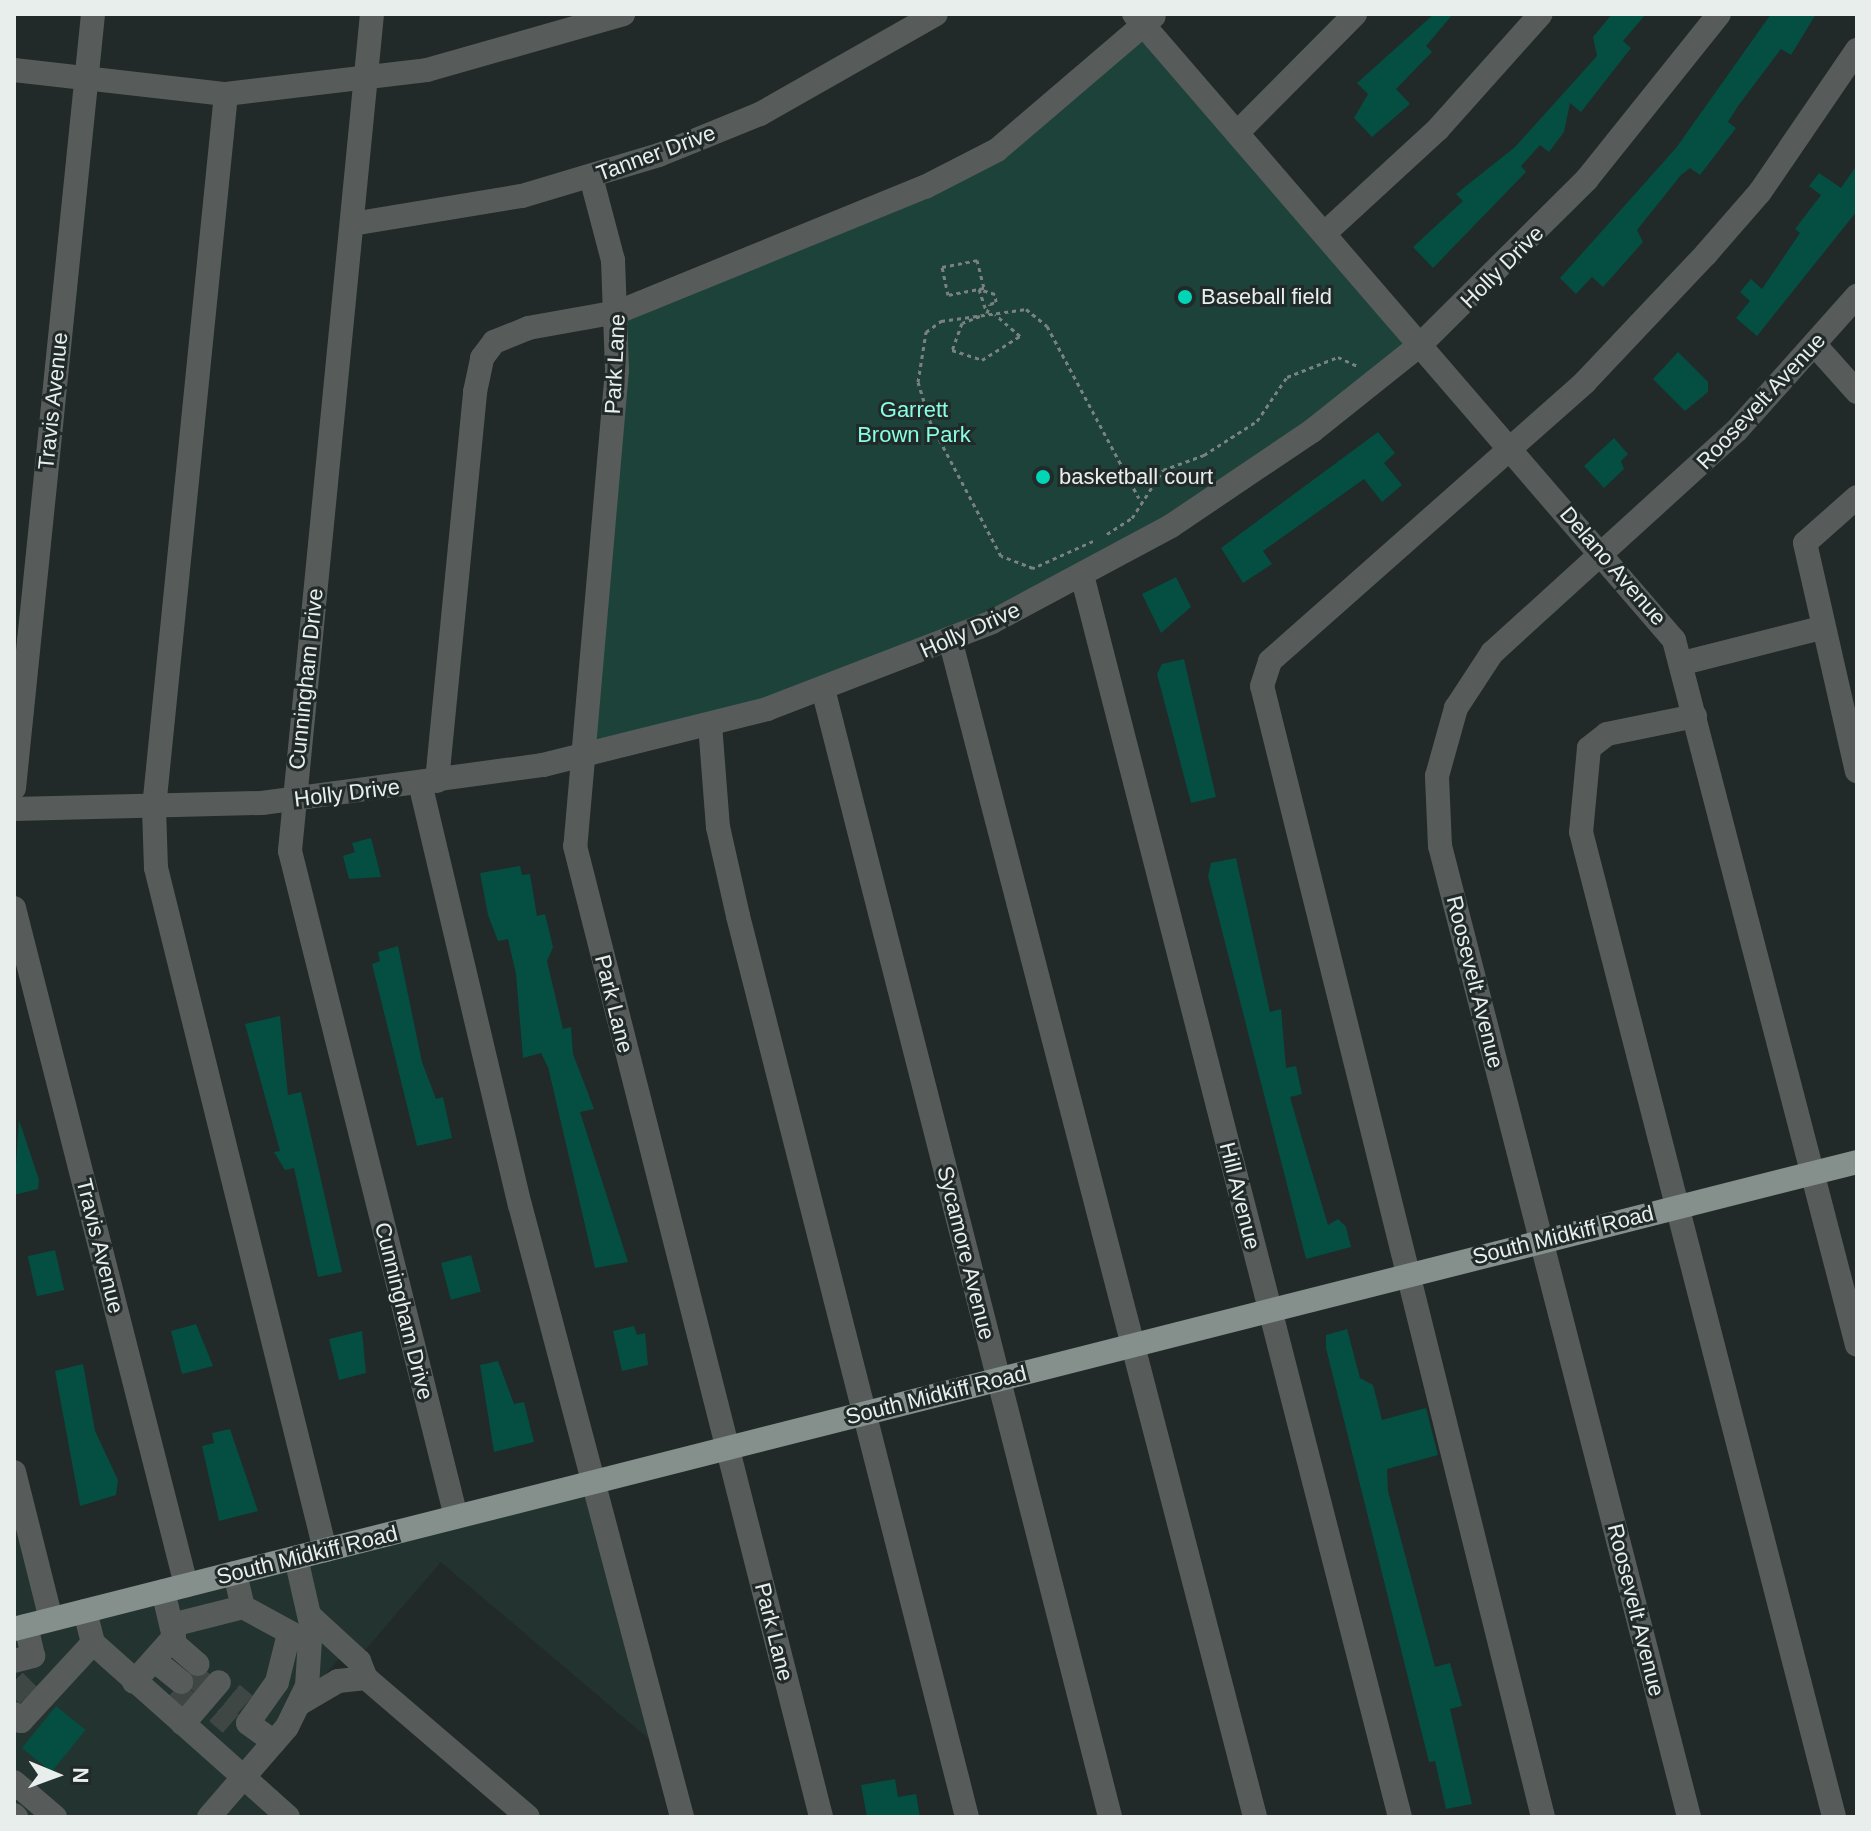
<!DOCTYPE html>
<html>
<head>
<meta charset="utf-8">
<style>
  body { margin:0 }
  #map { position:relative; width:1871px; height:1831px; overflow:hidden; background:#212a28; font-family:Helvetica,sans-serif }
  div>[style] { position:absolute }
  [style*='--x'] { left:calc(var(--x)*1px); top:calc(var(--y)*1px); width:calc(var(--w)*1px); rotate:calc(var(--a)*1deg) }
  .built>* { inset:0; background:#233430 }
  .green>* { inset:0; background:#1d423a }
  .building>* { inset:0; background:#044e42; transform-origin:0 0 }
  .minor-tunnel>* { height:24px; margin-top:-12px; transform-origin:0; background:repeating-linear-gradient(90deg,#3f4745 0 24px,transparent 0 36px) }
  .path>* { height:3px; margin-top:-1.5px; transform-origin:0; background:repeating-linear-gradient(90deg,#7a817f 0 4px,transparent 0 8px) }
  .minor>* { height:24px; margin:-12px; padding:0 12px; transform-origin:12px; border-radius:12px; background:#575c5a }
  .major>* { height:24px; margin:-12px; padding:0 12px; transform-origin:12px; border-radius:12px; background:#858f8c }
  .dots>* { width:22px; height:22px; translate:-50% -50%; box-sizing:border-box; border:4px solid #212a28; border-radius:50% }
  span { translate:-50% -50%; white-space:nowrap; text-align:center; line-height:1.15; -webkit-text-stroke:6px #212a28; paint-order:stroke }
  .street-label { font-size:22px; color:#e8eeec }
  .poi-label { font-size:22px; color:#e8eeec }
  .left { translate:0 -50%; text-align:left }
  .park-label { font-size:22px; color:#87fde3 }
  .frame { position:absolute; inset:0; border:16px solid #e8eeec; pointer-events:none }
  .north { position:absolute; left:16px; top:1735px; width:80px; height:80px; -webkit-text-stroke:6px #212a28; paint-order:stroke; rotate:91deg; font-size:22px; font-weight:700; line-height:32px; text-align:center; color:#e8eeec }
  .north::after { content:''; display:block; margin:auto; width:28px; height:36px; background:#e8eeec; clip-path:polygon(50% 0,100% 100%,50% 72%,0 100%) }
</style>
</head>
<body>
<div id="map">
  <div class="built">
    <i style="clip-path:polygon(14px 1471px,51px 1616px,593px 1479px,662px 1750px,441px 1562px,352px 1665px,341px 1656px,242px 1773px,292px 1817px,14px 1817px)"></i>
  </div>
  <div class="green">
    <i style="clip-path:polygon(1142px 27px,1421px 344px,1257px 469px,927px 650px,579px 755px,619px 311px,997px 150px)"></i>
  </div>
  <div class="building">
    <i style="clip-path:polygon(1434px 14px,1453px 14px,1426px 46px,1432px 52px,1396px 89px,1410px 104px,1372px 137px,1354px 118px,1368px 94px,1357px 83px)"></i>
    <i style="clip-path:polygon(1612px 14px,1646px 14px,1623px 41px,1631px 48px,1581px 112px,1570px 103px,1564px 132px,1549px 152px,1540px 145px,1521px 166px,1526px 172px,1433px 268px,1413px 247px,1463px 201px,1456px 194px,1515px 147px,1597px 56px,1593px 37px)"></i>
    <i style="clip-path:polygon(1771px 14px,1816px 14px,1791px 55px,1781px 49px,1738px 106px,1728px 122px,1736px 128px,1700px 175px,1690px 168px,1681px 175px,1637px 230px,1643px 242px,1603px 287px,1592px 277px,1576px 294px,1560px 278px,1676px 148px)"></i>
    <i style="clip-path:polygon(1857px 165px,1857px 211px,1757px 336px,1736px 318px,1750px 301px,1740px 292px,1751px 279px,1762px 289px,1800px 233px,1795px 229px,1821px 195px,1809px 186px,1819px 173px,1841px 188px)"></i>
    <i style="clip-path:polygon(1678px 352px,1708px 382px,1708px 392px,1685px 411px,1653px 379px)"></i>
    <i style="clip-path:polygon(1378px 432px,1395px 453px,1384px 463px,1402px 485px,1382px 502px,1364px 479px,1263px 551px,1272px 564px,1243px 583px,1221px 548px)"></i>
    <i style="clip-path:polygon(1614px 438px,1628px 454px,1621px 461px,1624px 469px,1604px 488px,1584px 466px)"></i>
    <i style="clip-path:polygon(1176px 577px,1191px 607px,1161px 633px,1142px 594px)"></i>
    <i style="clip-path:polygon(1184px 659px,1216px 797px,1191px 803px,1157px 674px,1162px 664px)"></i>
    <i style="clip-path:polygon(371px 838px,381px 877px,349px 879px,343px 856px,355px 852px,352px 843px)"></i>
    <i style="clip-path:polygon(1236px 858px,1270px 1012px,1281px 1009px,1286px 1068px,1296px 1066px,1302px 1094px,1290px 1097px,1308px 1159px,1328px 1225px,1338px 1219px,1346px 1227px,1351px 1247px,1306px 1259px,1208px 876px,1211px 863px)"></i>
    <i style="clip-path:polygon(520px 866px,522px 875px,530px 874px,537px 916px,545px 914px,553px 947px,547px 961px,563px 1029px,571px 1027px,573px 1054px,594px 1109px,580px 1112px,628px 1262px,595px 1268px,548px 1067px,541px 1053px,523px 1058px,516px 974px,508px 939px,498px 941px,488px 915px,480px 873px)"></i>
    <i style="clip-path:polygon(398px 946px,422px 1062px,436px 1099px,443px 1097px,452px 1138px,417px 1146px,372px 964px,380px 961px,378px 952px)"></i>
    <i style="clip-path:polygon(280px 1016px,288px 1095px,301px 1092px,342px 1272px,318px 1277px,294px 1168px,285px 1170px,274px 1152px,280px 1151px,245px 1024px)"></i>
    <i style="clip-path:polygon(19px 1120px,39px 1180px,38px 1189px,14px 1195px)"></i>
    <i style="left:55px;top:1250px;width:41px;height:28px;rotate:77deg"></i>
    <i style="left:471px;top:1255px;width:38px;height:31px;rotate:75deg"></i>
    <i style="clip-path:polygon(196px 1324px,213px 1366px,182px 1374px,171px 1331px)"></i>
    <i style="clip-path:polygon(634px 1326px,637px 1335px,645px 1333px,648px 1365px,622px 1371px,613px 1331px)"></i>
    <i style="clip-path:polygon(1347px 1329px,1360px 1378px,1373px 1385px,1382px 1420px,1426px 1408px,1438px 1455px,1387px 1469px,1388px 1491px,1435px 1667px,1450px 1663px,1462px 1706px,1450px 1709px,1472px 1804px,1446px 1809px,1435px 1761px,1429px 1762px,1326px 1348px,1326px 1335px)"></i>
    <i style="clip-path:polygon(362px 1331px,366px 1373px,339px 1380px,329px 1339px)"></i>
    <i style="clip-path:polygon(498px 1361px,514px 1404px,524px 1402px,534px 1442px,494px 1452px,480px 1365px)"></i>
    <i style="clip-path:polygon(83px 1364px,95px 1431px,118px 1480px,116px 1495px,80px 1506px,55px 1371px)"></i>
    <i style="clip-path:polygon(230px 1429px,258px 1511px,219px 1521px,202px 1446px,214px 1443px,212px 1433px)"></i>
    <i style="left:56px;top:1706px;width:38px;height:54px;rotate:39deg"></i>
    <i style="clip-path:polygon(895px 1779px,898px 1797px,916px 1794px,920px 1817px,867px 1817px,861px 1785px)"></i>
  </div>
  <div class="minor-tunnel">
    <i style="--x:190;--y:1672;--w:19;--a:43"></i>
    <i style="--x:14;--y:1681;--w:20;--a:45"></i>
    <i style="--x:173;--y:1691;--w:21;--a:39"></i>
    <i style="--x:232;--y:1694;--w:17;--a:40"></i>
    <i style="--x:217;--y:1712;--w:18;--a:41"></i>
  </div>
  <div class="path">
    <i style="--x:977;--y:260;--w:29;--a:76"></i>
    <i style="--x:984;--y:288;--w:37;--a:169"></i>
    <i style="--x:948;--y:295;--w:29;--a:-102"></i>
    <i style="--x:942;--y:267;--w:36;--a:-11"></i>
    <i style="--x:987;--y:313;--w:9;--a:-72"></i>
    <i style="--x:990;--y:304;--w:6;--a:-18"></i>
    <i style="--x:996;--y:302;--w:8;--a:-97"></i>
    <i style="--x:995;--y:294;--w:17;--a:-163"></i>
    <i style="--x:979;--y:289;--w:25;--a:72"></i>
    <i style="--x:980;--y:316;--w:19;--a:159"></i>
    <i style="--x:962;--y:323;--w:29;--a:110"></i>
    <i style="--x:952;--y:350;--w:32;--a:18"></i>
    <i style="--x:982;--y:360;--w:45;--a:-32.3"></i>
    <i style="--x:1020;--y:336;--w:33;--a:-139"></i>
    <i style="--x:1107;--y:534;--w:30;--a:-33"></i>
    <i style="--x:1132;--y:518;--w:57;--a:-57.1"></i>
    <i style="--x:1163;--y:470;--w:44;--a:-20.1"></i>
    <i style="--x:1204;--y:455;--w:63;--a:-32.7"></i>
    <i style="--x:1257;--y:421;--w:53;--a:-55.7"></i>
    <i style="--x:1287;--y:377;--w:55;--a:-21.4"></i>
    <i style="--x:1338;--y:357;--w:21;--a:25"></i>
    <i style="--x:1093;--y:541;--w:66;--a:155.8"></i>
    <i style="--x:1033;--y:568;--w:34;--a:-159"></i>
    <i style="--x:1001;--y:556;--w:149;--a:-117.9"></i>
    <i style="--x:931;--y:424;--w:44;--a:-107.2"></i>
    <i style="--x:918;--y:382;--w:51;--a:-80.9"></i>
    <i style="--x:926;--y:332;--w:19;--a:-36"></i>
    <i style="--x:941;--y:321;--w:86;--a:-8"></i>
    <i style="--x:1026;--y:309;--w:27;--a:39"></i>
    <i style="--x:1047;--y:326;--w:195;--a:61.9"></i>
  </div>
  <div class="minor">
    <i style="--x:372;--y:14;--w:841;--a:95.6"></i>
    <i style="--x:290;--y:851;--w:686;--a:76"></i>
    <i style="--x:1134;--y:14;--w:827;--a:49.22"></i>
    <i style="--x:1674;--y:640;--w:728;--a:75.45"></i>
    <i style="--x:14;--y:70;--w:213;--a:6.5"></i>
    <i style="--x:226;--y:94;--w:202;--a:-6.8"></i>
    <i style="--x:427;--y:70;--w:204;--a:-15.9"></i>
    <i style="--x:226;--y:94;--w:718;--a:95.76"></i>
    <i style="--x:154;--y:808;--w:60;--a:88.1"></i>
    <i style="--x:156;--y:868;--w:703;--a:76.08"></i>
    <i style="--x:1238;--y:132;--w:166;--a:-45.2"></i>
    <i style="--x:591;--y:177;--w:86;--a:75.2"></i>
    <i style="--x:613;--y:260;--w:110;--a:87.9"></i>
    <i style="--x:617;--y:370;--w:478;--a:95"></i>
    <i style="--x:575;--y:846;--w:1002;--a:75.78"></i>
    <i style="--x:352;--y:224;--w:172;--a:-9.4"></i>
    <i style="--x:522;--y:196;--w:143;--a:-16.7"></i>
    <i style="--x:659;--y:155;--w:109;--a:-22.1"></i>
    <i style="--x:760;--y:114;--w:202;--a:-29.6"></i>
    <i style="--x:1325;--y:233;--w:154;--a:-42.6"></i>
    <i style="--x:1438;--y:129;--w:154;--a:-48.2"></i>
    <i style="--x:1815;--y:345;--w:63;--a:48.2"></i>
    <i style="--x:1857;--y:497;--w:69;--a:138.5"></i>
    <i style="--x:1805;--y:543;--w:234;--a:77.2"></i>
    <i style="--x:1082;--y:575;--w:1282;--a:75.64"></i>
    <i style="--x:950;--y:639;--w:1217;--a:75.48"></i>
    <i style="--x:1683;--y:663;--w:142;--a:-14.2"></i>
    <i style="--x:823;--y:689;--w:1164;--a:75.72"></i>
    <i style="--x:1695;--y:716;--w:90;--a:168.4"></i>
    <i style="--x:1607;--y:734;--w:23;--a:142"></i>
    <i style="--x:1589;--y:748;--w:84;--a:95.4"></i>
    <i style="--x:1581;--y:832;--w:1017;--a:75.59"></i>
    <i style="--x:710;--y:724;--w:103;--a:85.6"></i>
    <i style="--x:718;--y:827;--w:91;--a:77.3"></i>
    <i style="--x:738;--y:916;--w:930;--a:75.74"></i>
    <i style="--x:437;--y:781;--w:391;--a:-84.4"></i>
    <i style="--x:475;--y:392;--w:35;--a:-78"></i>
    <i style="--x:482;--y:358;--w:20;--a:-53"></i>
    <i style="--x:494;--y:342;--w:37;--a:-22"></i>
    <i style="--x:528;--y:328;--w:91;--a:-10.1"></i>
    <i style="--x:618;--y:312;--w:331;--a:-22.2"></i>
    <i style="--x:925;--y:187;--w:81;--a:-27.2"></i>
    <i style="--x:997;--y:150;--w:206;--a:-40.5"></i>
    <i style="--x:420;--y:783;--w:434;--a:76.7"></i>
    <i style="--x:520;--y:1205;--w:633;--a:75.17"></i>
    <i style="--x:14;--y:788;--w:778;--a:-84.17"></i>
    <i style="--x:14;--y:809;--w:248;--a:-1.4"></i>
    <i style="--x:262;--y:803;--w:284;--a:-7.7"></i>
    <i style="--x:543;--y:765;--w:231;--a:-14"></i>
    <i style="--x:767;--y:709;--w:241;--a:-21.1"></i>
    <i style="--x:992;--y:622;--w:203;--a:-28.2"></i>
    <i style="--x:1171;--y:526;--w:170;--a:-34"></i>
    <i style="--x:1312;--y:431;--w:139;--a:-38.6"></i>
    <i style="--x:1421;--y:344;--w:234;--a:-44.8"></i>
    <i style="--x:1587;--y:179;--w:211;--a:-51.3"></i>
    <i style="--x:14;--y:908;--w:699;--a:75.74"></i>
    <i style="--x:14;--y:1472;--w:152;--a:75.9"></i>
    <i style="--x:235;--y:1573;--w:35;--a:77"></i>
    <i style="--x:243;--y:1607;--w:67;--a:28.5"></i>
    <i style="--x:85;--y:1611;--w:33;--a:76"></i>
    <i style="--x:93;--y:1643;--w:261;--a:41.7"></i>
    <i style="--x:310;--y:1616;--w:67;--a:42.6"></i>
    <i style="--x:359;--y:1661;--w:18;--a:68"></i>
    <i style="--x:366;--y:1678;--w:213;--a:40.6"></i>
    <i style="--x:172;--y:1625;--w:73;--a:-14.2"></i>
    <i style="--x:171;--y:1641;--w:35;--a:41"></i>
    <i style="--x:154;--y:1660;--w:35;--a:39"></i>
    <i style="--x:14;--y:1661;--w:20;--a:-15"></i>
    <i style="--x:33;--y:1656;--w:31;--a:-103"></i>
    <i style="--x:134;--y:1682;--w:60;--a:-48.4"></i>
    <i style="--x:174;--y:1637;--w:47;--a:-103.4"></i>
    <i style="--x:299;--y:1704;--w:45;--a:-30.5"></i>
    <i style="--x:338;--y:1681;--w:28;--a:-6"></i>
    <i style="--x:14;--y:1714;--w:10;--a:45"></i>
    <i style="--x:21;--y:1721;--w:106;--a:-47.3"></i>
    <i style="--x:183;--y:1724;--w:55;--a:-49.4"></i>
    <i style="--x:274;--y:1742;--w:32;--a:-144"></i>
    <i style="--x:248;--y:1723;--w:50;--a:-54.7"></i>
    <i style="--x:277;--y:1682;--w:49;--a:-76"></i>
    <i style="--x:14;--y:1782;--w:54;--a:40.5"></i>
    <i style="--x:14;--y:1815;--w:3;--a:45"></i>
    <i style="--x:209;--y:1817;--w:119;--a:-49.1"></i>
    <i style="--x:287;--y:1727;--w:46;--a:-64"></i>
    <i style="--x:307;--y:1686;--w:62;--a:-86.3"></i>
    <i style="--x:311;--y:1624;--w:68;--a:-102.8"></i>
    <i style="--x:1543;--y:1817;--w:1165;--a:-103.95"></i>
    <i style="--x:1262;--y:686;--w:26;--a:-72"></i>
    <i style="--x:1270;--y:661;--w:421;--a:-41.5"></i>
    <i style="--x:1585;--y:382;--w:176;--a:-46.6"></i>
    <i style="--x:1706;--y:254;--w:82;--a:-48.9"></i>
    <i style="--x:1760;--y:192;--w:172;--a:-55.7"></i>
    <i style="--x:1689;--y:1817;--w:1002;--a:-104.38"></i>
    <i style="--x:1440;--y:846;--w:70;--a:-92.5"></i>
    <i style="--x:1437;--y:776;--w:71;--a:-74.4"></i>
    <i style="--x:1456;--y:708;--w:66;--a:-56.8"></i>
    <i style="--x:1492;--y:653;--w:331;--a:-42.3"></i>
    <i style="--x:1737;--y:430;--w:180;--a:-48.2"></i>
  </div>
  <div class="major">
    <i style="--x:14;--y:1629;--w:1901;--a:-14.22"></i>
  </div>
  <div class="dots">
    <i style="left:1185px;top:297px;background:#02d5b6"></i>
    <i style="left:1043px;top:477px;background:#02d5b6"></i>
  </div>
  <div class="street-label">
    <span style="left:656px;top:153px;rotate:-20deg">Tanner Drive</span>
    <span style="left:1502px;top:267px;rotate:-45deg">Holly Drive</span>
    <span style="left:615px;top:364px;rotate:-87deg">Park Lane</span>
    <span style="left:53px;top:401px;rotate:-84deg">Travis Avenue</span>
    <span style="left:1761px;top:401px;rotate:-47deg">Roosevelt Avenue</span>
    <span style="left:1613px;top:566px;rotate:49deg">Delano Avenue</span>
    <span style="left:970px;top:630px;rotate:-24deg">Holly Drive</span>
    <span style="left:306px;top:679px;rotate:-84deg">Cunningham Drive</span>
    <span style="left:347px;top:793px;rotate:-7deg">Holly Drive</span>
    <span style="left:1475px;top:982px;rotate:76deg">Roosevelt Avenue</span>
    <span style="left:614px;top:1004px;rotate:76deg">Park Lane</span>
    <span style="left:1240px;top:1196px;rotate:76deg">Hill Avenue</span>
    <span style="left:1563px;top:1235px;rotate:-14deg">South Midkiff Road</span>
    <span style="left:100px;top:1246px;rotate:76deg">Travis Avenue</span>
    <span style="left:966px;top:1253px;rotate:76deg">Sycamore Avenue</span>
    <span style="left:404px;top:1311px;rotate:76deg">Cunningham Drive</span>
    <span style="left:936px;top:1395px;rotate:-14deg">South Midkiff Road</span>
    <span style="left:307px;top:1555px;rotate:-14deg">South Midkiff Road</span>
    <span style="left:1636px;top:1610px;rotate:76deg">Roosevelt Avenue</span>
    <span style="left:774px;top:1632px;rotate:76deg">Park Lane</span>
  </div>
  <div class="poi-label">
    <span class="left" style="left:1201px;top:297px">Baseball field</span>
    <span class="left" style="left:1059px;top:477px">basketball court</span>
  </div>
  <div class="park-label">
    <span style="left:914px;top:422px">Garrett<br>Brown Park</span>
  </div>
  <div class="frame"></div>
  <div class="north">N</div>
</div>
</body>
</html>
